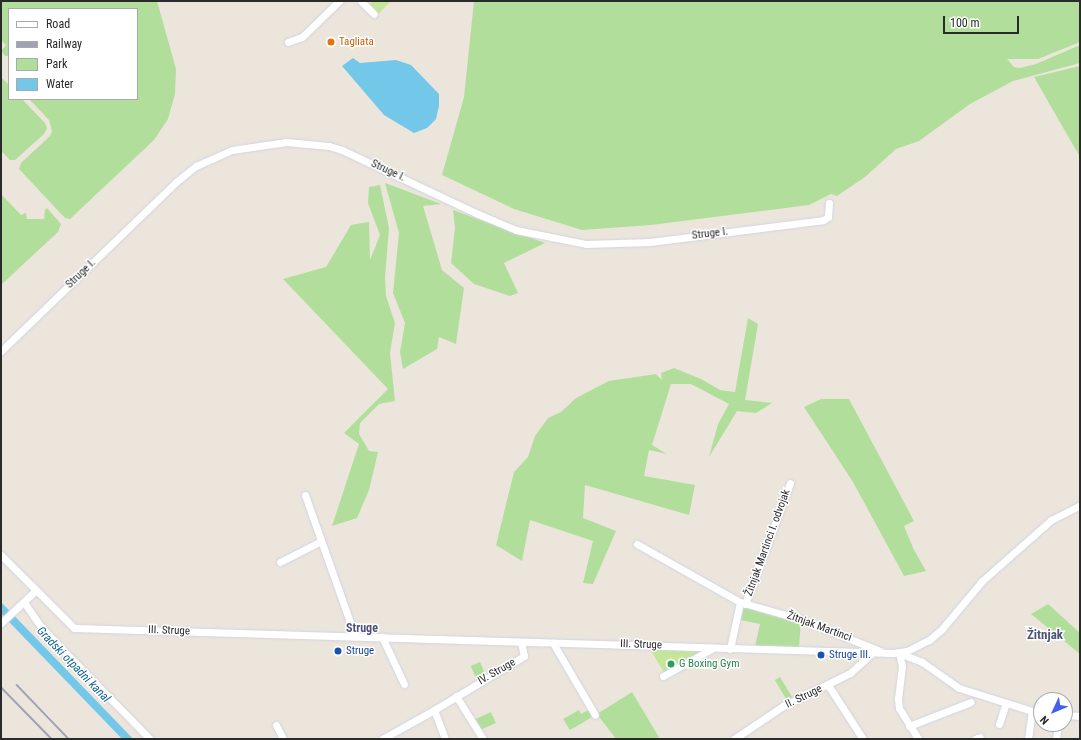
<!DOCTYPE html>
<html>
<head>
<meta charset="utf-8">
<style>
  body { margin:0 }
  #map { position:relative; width:1081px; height:740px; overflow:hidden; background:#ebe5dc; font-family:"Roboto Condensed",sans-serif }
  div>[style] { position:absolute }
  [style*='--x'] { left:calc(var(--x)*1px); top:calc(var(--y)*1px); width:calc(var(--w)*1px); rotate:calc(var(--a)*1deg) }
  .green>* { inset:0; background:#b1df9b; transform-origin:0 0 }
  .pitch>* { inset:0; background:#c3e697 }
  .water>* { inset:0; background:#73c7e9; transform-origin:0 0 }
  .roads { filter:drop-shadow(0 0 1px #d1d4e2) drop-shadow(0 0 1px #d1d4e2) }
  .minor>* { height:7px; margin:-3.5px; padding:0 3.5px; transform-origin:3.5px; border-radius:3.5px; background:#fff }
  .rail>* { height:1.5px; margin:-0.75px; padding:0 0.75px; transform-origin:0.75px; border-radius:0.75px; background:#9fa2b3 }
  .dots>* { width:11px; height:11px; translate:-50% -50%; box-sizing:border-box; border:2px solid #fff; border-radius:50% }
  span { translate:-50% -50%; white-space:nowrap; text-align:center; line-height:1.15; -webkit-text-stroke:3px #fff; paint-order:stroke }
  .food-label { font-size:11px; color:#c56008 }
  .left { translate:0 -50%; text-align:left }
  .street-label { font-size:11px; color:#2a2a2a }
  .transit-label { font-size:11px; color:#164399 }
  .leisure-label { font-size:11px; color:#27864d }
  .neighbourhood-label { font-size:12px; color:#4c5378; font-weight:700 }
  .water-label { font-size:12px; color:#136594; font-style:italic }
  .quarter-label { font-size:13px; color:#4c5378; font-weight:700 }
  .frame { position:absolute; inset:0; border:2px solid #2a2a2a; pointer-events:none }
  .legend { position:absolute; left:8px; top:8px; width:130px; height:92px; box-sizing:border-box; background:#fff; border:1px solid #aaa; margin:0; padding:5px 7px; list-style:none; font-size:12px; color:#2a2a2a }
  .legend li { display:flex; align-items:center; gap:8px; height:20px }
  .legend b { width:20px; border:1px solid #aaa }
  .north { position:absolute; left:1033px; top:692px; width:40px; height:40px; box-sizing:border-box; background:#fff; border:1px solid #aaa; border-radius:50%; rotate:226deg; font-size:11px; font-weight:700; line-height:16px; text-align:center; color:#2a2a2a }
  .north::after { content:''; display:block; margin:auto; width:14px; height:18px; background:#435ff1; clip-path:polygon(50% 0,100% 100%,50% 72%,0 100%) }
  .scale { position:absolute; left:943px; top:16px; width:76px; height:18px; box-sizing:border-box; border:2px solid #2a2a2a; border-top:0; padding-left:5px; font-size:12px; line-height:14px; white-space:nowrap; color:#2a2a2a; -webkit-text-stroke:3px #fff; paint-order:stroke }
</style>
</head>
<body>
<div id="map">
  <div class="green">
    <i style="clip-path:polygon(1px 1px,157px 1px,176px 69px,175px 94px,168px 119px,154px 140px,70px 219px,65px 218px,19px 169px,21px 163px,50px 136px,52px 131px,49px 120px,29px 99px,137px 99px,137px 9px,9px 9px,9px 56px,5px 56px,1px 51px,6px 45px,1px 40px)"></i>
    <i style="clip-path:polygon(474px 1px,1080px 1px,1080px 42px,1038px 59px,1007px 59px,1014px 67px,1020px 68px,1036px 64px,1080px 45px,1080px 63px,1013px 81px,970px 104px,919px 141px,896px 149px,865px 177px,837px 196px,831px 194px,809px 205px,651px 225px,582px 230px,514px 209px,442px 175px,464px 97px)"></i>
    <i style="clip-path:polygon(1080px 66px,1080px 157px,1034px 77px)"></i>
    <i style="clip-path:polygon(1px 77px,9px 85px,9px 99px,22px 99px,45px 123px,47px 128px,44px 134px,15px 160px,10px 160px,1px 151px)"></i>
    <i style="clip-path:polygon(385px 183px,441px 204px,423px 206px,442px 270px,464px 288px,456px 344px,439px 337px,437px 349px,403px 369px,400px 352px,405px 323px,393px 293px,399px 233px)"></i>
    <i style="clip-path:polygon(380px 185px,389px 228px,385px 278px,386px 296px,395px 323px,390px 353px,395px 401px,379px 404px,360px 423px,359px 434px,369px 451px,378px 452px,369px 490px,357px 518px,332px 526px,359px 444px,344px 433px,388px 389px,283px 279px,326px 267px,351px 225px,369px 222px,370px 260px,380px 235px,368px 203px,369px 187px)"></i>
    <i style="clip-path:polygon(1px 194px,21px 215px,26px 213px,27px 219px,44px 219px,45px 210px,47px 208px,61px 224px,58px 232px,1px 285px)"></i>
    <i style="clip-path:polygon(453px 210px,545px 243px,504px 263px,518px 293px,510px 296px,474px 284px,451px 263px,455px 228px)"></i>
    <i style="clip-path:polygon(748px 318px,758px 324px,745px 400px,772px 403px,756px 413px,737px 411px,709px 457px,718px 424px,729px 404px,691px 384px,671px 384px,652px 445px,667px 454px,649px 450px,644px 476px,695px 485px,689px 515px,585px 485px,583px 518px,616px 531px,593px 584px,583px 583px,593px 541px,530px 520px,522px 561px,496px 545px,514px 472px,528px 457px,535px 436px,548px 418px,561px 412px,576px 398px,609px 381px,656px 374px,662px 380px,661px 373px,674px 368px,701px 379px,720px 390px,735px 392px)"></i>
    <i style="clip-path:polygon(821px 399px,849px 399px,914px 521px,904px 526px,914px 550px,926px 571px,904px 576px,853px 482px,804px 407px)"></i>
    <i style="clip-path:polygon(1048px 604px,1080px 633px,1080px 654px,1031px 614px)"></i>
    <i style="clip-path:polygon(744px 606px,801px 620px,799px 648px,755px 646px,760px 624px,740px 620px)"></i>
    <i style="left:480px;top:662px;width:15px;height:10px;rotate:67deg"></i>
    <i style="left:780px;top:677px;width:26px;height:6px;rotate:59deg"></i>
    <i style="clip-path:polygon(632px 692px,660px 739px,616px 739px,597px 714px)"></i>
    <i style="clip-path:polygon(590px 709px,594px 716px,570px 730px,563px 719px,579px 710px,581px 714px)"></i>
    <i style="left:491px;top:712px;width:12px;height:20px;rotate:66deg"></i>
  </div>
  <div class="pitch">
    <i style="clip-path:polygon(373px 1px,391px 1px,377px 15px,368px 6px)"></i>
    <i style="clip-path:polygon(650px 649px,702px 650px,665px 674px)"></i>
  </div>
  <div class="water">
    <i style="clip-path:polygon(353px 58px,360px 63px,396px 60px,411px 65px,439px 94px,439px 106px,436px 119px,427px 128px,414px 133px,384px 115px,342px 66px)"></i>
    <i style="left:1px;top:602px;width:190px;height:8px;rotate:46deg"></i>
  </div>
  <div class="roads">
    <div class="minor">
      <i style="--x:361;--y:1;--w:18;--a:45"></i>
      <i style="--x:288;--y:42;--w:15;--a:-20"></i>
      <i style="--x:302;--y:37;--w:52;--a:-44.2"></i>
      <i style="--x:1;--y:351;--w:243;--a:-44"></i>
      <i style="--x:176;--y:182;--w:26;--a:-39"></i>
      <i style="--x:196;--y:166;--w:39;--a:-24"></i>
      <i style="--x:232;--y:150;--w:55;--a:-8.4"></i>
      <i style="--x:286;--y:142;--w:43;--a:5.3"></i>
      <i style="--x:329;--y:146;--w:14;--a:17"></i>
      <i style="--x:342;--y:150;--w:150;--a:25.2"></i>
      <i style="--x:478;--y:214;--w:41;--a:22.8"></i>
      <i style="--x:516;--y:230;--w:71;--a:11.3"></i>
      <i style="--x:586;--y:244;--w:64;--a:-1.8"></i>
      <i style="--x:650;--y:242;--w:174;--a:-7.2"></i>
      <i style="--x:823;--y:220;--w:6;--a:-31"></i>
      <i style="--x:828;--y:217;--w:14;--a:-86"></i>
      <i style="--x:305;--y:495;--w:150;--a:70.5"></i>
      <i style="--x:637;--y:544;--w:118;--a:29.4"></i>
      <i style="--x:740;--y:602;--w:66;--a:15.9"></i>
      <i style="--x:803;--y:620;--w:83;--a:21.9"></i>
      <i style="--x:1;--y:555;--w:103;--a:45"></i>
      <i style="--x:74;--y:628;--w:819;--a:1.75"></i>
      <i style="--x:893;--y:653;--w:14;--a:-8"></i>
      <i style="--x:907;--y:651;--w:25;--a:-27"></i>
      <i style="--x:929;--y:640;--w:16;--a:-40"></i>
      <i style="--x:941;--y:630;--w:64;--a:-50.1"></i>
      <i style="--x:982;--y:581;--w:92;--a:-41.5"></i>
      <i style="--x:1051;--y:520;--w:33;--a:-27"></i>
      <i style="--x:280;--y:562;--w:46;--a:-27.1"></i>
      <i style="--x:24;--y:602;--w:25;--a:56"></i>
      <i style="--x:38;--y:623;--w:24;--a:48"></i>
      <i style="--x:54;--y:641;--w:137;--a:45.6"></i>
      <i style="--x:745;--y:604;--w:129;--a:-69.6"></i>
      <i style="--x:1;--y:623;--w:47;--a:-43.3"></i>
      <i style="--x:382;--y:637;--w:52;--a:64.9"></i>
      <i style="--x:553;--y:643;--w:83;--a:59.7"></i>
      <i style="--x:730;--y:649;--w:48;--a:-78"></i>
      <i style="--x:899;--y:653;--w:25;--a:21"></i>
      <i style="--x:922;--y:662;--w:45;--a:35.1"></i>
      <i style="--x:959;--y:688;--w:77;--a:17.5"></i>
      <i style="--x:1032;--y:711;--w:9;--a:6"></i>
      <i style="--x:899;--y:653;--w:13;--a:77"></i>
      <i style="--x:902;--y:666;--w:33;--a:97"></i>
      <i style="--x:898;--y:699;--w:9;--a:84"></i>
      <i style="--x:899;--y:708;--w:36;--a:58"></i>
      <i style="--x:663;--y:676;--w:57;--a:-29.2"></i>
      <i style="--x:828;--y:685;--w:64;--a:57.1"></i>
      <i style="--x:456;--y:696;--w:51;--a:57.9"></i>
      <i style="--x:434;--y:710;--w:31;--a:69"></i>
      <i style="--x:1065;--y:715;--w:15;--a:4"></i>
      <i style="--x:999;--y:724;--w:22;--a:-72"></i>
      <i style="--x:276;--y:725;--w:16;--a:63"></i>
      <i style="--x:909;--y:726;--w:66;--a:-21.2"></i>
      <i style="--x:382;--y:739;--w:60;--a:-29.1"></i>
      <i style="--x:434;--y:710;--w:105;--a:-31"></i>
      <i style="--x:524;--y:656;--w:14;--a:-102"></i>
      <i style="--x:734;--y:739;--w:59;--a:-34"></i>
      <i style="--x:783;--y:706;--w:75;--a:-26.2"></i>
      <i style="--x:850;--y:673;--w:30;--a:-42"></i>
      <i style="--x:975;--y:739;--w:5;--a:-22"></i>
      <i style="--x:1028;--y:739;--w:28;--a:-82"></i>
      <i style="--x:1056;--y:739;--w:15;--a:-82"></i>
    </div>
  </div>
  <div class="rail">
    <i style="--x:17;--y:685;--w:75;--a:46.1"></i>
    <i style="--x:1;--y:687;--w:73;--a:45.6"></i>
  </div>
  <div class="dots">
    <i style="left:331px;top:42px;background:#e8710a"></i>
    <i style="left:338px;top:651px;background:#1a4fb4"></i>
    <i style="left:821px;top:655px;background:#1a4fb4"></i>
    <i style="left:671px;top:664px;background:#2e9e5b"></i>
  </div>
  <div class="food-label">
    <span class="left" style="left:339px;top:42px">Tagliata</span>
  </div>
  <div class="street-label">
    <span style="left:388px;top:171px;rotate:25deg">Struge I.</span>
    <span style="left:710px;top:234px;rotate:-7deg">Struge I.</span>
    <span style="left:81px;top:274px;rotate:-44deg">Struge I.</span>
    <span style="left:768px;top:543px;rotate:-70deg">Žitnjak Martinci I. odvojak</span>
    <span style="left:819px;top:627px;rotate:20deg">Žitnjak Martinci</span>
    <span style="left:169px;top:631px;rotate:2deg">III. Struge</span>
    <span style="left:641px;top:645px;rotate:2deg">III. Struge</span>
    <span style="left:497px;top:672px;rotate:-30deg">IV. Struge</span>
    <span style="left:804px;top:697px;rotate:-26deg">II. Struge</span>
  </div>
  <div class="transit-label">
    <span class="left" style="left:346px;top:651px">Struge</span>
    <span class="left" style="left:829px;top:655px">Struge III.</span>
  </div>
  <div class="leisure-label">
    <span class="left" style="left:679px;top:664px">G Boxing Gym</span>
  </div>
  <div class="neighbourhood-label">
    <span style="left:362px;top:629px">Struge</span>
  </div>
  <div class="water-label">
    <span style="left:73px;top:665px;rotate:46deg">Gradski otpadni kanal</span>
  </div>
  <div class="quarter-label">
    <span style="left:1045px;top:635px">Žitnjak</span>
  </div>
  <div class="frame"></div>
  <ul class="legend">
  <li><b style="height:5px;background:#fff"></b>Road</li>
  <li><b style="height:5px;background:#9fa2b3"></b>Railway</li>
  <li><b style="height:11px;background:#b1df9b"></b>Park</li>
  <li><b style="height:11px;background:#73c7e9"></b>Water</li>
  </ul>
  <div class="north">N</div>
  <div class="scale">100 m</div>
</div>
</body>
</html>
